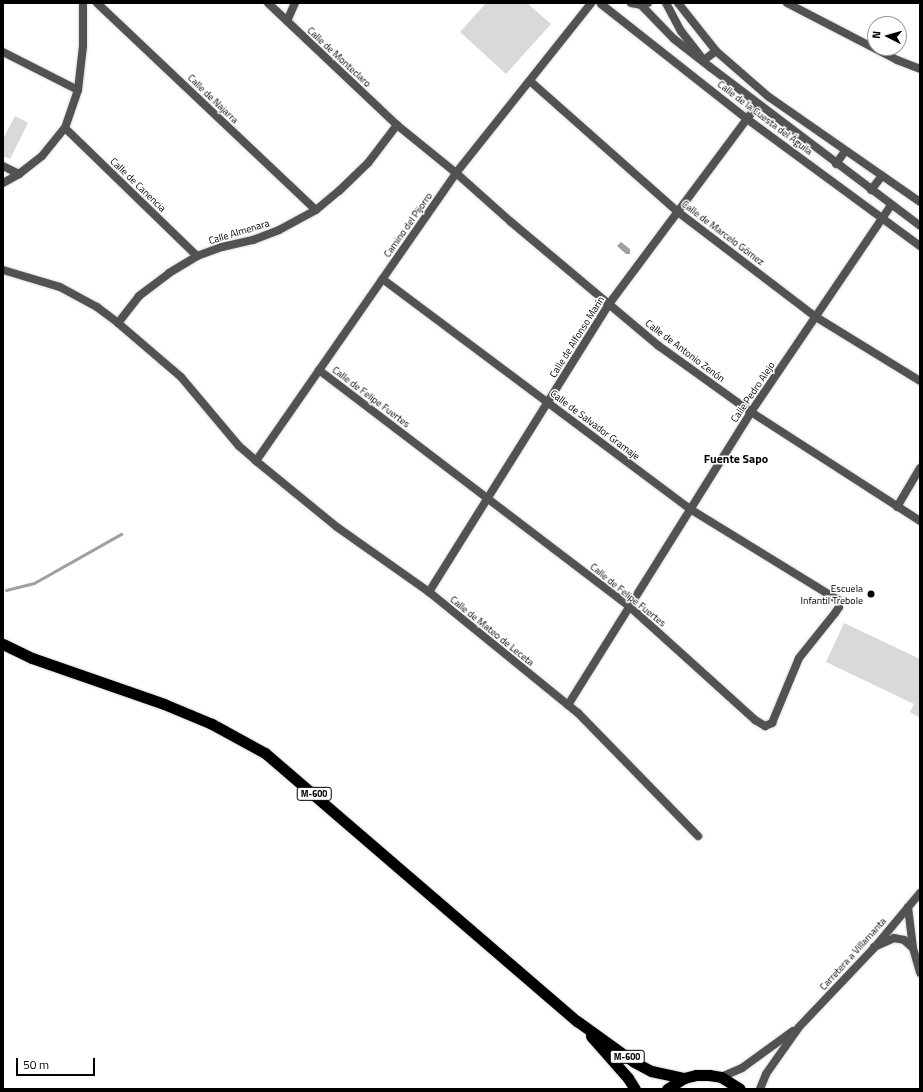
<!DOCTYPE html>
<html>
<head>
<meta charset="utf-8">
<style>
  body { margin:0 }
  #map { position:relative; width:923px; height:1092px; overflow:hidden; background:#fff; font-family:"Titillium Web",sans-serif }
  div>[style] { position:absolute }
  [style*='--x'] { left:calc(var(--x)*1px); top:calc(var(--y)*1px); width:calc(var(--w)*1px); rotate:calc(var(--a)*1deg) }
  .green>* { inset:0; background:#d9d9d9 }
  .water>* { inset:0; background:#a0a0a0 }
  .stream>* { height:3px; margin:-1.5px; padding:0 1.5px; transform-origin:1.5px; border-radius:1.5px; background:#a0a0a0 }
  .roads { filter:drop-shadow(0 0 1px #dbdbdb) drop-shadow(0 0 1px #dbdbdb) }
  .minor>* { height:8px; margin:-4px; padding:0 4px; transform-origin:4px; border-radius:4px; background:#525252 }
  .tertiary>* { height:8px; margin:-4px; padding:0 4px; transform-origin:4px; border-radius:4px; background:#525252 }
  .trunk>* { height:11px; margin:-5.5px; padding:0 5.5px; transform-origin:5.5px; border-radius:5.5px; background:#000 }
  .dots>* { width:11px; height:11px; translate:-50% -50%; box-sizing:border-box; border:2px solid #fff; border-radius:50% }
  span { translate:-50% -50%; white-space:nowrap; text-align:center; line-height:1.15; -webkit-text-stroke:3px #fff; paint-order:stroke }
  .shield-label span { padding:1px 3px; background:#fff; border:1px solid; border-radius:3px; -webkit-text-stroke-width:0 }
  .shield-label { font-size:9px; color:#000; font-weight:700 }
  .street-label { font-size:10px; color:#000 }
  .poi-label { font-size:10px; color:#000 }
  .right { translate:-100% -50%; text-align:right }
  .quarter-label { font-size:12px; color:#000; font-weight:700 }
  .frame { position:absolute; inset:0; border:4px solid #000; pointer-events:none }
  .north { position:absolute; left:867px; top:16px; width:40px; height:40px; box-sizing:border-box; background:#fff; border:1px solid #999; border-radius:50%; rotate:276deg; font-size:11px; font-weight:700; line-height:16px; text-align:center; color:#000 }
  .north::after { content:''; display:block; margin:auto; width:14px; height:18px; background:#000; clip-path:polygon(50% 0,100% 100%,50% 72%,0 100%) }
  .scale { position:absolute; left:16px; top:1058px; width:79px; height:18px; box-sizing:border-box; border:2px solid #000; border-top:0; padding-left:5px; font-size:12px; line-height:14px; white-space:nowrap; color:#000; -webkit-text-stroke:3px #fff; paint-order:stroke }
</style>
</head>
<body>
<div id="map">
  <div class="green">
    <i style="clip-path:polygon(486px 3px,527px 3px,551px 24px,506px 74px,460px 32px)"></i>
    <i style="clip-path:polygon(15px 116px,28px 123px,10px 159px,3px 156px,3px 139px)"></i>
    <i style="clip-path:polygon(844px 623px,920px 659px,920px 718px,910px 712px,914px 704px,826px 662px)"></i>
  </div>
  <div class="water">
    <i style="clip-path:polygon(621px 242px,630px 249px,630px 254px,626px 254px,617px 246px)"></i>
  </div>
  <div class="stream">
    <i style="--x:6;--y:590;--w:29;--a:-14"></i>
    <i style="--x:34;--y:583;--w:100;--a:-29.4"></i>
  </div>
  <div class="roads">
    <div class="minor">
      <i style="--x:97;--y:3;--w:301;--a:43.4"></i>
      <i style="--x:268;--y:3;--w:178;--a:43.4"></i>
      <i style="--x:397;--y:125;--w:76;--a:39.1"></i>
      <i style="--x:456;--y:173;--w:74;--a:41.7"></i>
      <i style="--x:511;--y:222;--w:193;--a:40"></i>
      <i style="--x:659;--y:346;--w:113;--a:35.7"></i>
      <i style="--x:751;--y:412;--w:201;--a:32.8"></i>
      <i style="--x:678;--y:3;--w:61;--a:51.6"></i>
      <i style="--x:716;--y:51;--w:70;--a:41"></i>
      <i style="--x:769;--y:97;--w:184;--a:34.8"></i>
      <i style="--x:787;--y:3;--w:124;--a:27.4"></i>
      <i style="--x:897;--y:60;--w:25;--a:21"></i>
      <i style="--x:601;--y:4;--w:186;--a:38.2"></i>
      <i style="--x:747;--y:119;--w:215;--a:36.3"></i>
      <i style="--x:287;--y:21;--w:20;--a:-66"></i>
      <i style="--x:3;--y:52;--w:84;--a:26.9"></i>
      <i style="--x:704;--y:60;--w:15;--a:-37"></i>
      <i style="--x:710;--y:67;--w:263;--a:37.1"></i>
      <i style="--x:530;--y:81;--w:198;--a:41.5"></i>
      <i style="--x:678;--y:212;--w:173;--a:37.3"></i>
      <i style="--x:816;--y:317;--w:122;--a:31.6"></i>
      <i style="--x:65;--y:128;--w:184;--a:44.1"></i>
      <i style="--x:836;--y:164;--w:16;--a:-55"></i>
      <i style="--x:3;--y:166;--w:18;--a:27"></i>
      <i style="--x:3;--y:183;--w:18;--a:-29"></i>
      <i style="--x:19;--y:174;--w:29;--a:-38"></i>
      <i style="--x:42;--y:156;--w:36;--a:-51"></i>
      <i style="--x:65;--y:128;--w:40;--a:-71.1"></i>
      <i style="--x:78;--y:90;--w:44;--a:-83.5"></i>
      <i style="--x:83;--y:46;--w:43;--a:-90"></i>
      <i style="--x:871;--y:190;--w:18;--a:-52"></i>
      <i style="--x:3;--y:270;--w:59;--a:16.6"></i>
      <i style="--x:60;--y:287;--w:42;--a:28.4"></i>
      <i style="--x:97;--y:307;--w:26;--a:37"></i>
      <i style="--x:118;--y:323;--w:83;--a:40.6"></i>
      <i style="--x:181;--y:377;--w:90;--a:50"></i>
      <i style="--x:239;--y:446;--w:23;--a:41"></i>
      <i style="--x:256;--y:461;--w:104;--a:39.2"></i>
      <i style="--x:337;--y:527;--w:113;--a:35.2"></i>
      <i style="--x:429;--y:592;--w:192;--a:39.1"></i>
      <i style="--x:578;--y:713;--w:172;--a:45.7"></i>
      <i style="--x:118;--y:323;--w:34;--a:-52"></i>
      <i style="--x:139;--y:296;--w:38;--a:-37"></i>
      <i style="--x:169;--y:273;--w:33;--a:-31"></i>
      <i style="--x:197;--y:256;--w:27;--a:-20"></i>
      <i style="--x:222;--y:247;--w:32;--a:-13"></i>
      <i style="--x:253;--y:240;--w:28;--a:-21"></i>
      <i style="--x:279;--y:230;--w:42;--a:-28.4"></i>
      <i style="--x:316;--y:210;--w:30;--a:-40"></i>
      <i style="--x:339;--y:191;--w:40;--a:-44"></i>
      <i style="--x:368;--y:163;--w:48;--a:-52.7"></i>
      <i style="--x:319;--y:370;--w:391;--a:37.3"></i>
      <i style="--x:630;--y:607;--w:169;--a:42.1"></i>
      <i style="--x:755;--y:720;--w:12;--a:31"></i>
      <i style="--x:765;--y:726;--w:8;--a:-23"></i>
      <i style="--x:772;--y:723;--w:70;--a:-67.4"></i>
      <i style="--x:799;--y:658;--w:58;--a:-51.3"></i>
      <i style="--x:835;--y:613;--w:7;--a:-56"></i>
      <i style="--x:839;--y:607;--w:7;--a:-98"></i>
      <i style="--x:838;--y:600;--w:174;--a:-148.4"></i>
      <i style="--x:690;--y:509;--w:384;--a:-143.2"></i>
      <i style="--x:256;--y:461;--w:351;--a:-55.2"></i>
      <i style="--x:456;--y:173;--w:217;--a:-51.5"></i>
      <i style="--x:897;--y:507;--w:45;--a:-59.5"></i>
      <i style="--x:429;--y:592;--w:340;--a:-58"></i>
      <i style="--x:609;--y:304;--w:249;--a:-53.3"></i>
      <i style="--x:568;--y:705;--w:345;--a:-58"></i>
      <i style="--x:751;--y:412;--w:250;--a:-55.9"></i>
      <i style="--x:874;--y:947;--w:22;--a:-24"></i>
      <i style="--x:894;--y:938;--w:10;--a:11"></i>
      <i style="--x:904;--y:940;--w:12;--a:42"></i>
      <i style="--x:913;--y:948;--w:41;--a:-97"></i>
      <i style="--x:913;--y:948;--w:26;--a:74"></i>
    </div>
    <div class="tertiary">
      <i style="--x:631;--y:3;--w:10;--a:11"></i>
      <i style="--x:641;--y:5;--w:7;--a:-16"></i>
      <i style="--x:666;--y:3;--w:32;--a:62"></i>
      <i style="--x:681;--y:31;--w:31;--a:52"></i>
      <i style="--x:641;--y:5;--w:47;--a:45.9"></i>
      <i style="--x:674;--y:39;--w:46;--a:37.9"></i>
      <i style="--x:721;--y:1077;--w:23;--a:-23"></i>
      <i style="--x:742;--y:1068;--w:63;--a:-36"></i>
      <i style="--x:760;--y:1089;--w:16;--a:-68"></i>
      <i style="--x:766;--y:1074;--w:57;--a:-54.9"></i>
      <i style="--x:799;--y:1027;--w:109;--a:-46.5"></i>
      <i style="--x:874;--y:948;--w:72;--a:-50.1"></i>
    </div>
    <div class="trunk">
      <i style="--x:3;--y:644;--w:32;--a:26"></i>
      <i style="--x:32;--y:658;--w:140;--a:19.2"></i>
      <i style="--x:164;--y:704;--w:52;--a:22.6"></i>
      <i style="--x:212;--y:724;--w:60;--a:28.7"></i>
      <i style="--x:265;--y:753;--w:411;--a:40.7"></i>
      <i style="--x:577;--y:1021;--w:70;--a:35.7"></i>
      <i style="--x:634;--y:1062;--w:19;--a:28"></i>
      <i style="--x:651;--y:1071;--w:34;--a:12"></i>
      <i style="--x:591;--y:1036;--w:56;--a:48.6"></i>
      <i style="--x:628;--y:1078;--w:13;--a:58"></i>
      <i style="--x:667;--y:1089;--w:20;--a:-33"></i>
      <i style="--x:684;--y:1078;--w:12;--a:-14"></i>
      <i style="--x:696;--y:1075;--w:13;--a:0"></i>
      <i style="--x:709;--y:1075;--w:12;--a:9"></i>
      <i style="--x:721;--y:1077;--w:22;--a:32"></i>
    </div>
  </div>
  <div class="dots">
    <i style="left:871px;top:594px;background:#000"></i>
  </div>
  <div class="shield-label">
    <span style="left:314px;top:794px">M-600</span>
    <span style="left:627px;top:1057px">M-600</span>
  </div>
  <div class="street-label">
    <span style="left:339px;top:57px;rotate:43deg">Calle de Monteclaro</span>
    <span style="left:213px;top:99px;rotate:44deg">Calle de Najarra</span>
    <span style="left:765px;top:118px;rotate:37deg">Calle de la Cuesta del Águila</span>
    <span style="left:138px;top:185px;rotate:44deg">Calle de Canencia</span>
    <span style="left:408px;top:225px;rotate:-55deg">Camino del Pijorro</span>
    <span style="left:239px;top:232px;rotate:-17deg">Calle Almenara</span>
    <span style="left:723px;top:233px;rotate:37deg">Calle de Marcelo Gómez</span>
    <span style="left:577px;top:337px;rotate:-58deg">Calle de Alfonso Marín</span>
    <span style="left:685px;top:351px;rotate:37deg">Calle de Antonio Zenón</span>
    <span style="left:753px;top:392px;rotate:-56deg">Calle Pedro Alejo</span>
    <span style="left:371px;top:397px;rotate:37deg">Calle de Felipe Fuertes</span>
    <span style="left:595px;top:425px;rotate:37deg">Calle de Salvador Gramaje</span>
    <span style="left:628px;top:595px;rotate:39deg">Calle de Felipe Fuertes</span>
    <span style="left:492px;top:631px;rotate:39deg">Calle de Mateo de Leceta</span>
    <span style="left:853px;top:954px;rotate:-48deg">Carretera a Villamanta</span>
  </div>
  <div class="poi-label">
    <span class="right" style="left:863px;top:594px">Escuela<br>Infantil Trebole</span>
  </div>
  <div class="quarter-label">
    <span style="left:736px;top:459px">Fuente Sapo</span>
  </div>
  <div class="frame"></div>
  <div class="north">N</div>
  <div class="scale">50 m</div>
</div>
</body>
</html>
